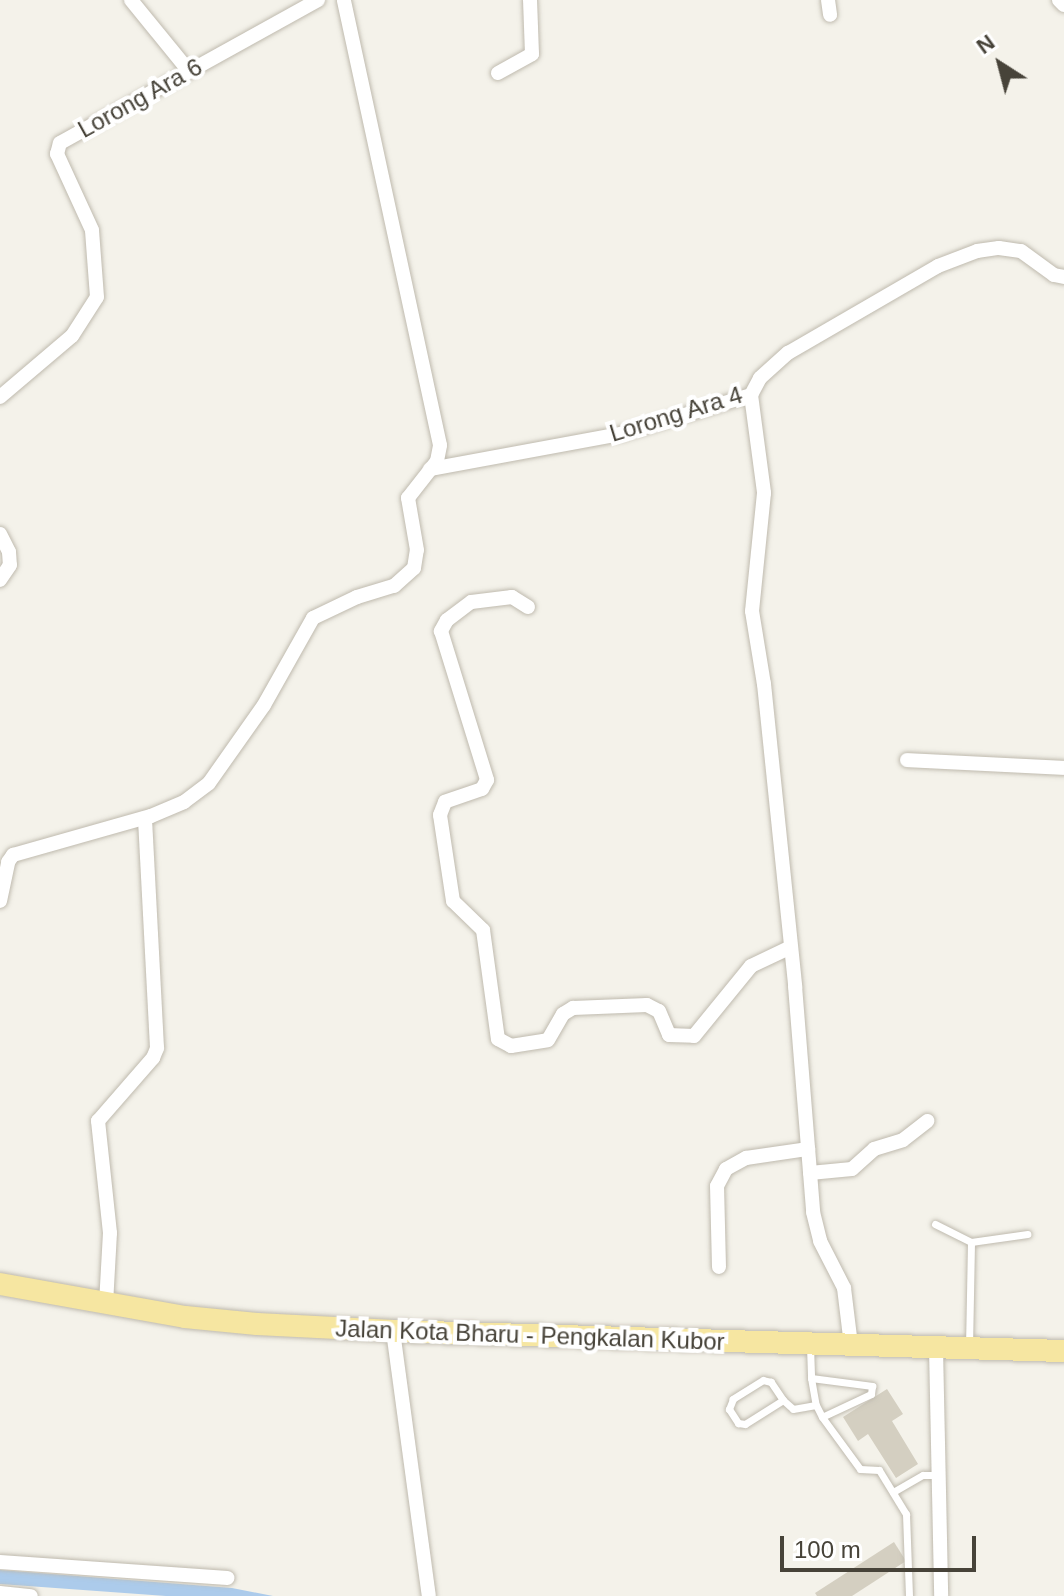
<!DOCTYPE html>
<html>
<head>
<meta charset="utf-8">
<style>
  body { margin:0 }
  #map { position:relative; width:1064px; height:1596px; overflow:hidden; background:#f4f2ea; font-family:Helvetica,sans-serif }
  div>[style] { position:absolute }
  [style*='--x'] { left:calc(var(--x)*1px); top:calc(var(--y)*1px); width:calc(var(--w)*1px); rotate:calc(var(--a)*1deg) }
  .water>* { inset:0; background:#accbeb }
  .building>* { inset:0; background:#d4cfc1 }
  .roads { filter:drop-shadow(0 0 2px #bfbaae) drop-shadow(0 0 2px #bfbaae) }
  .lane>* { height:7px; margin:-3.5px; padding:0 3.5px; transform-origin:3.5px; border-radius:3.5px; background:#fff }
  .street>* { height:14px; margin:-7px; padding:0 7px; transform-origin:7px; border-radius:7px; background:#fff }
  .primary>* { height:22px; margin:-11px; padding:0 11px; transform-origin:11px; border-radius:11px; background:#f6e6a1 }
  span { translate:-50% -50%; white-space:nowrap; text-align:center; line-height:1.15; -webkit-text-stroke:8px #fff; paint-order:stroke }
  .street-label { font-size:24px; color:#474339 }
  .north { position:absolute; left:960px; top:24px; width:80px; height:80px; -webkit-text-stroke:6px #fff; paint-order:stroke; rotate:324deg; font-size:22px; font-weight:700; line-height:32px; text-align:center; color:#474339 }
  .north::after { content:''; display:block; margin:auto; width:28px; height:36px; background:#474339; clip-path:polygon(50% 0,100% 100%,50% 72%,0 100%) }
  .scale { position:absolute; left:780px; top:1536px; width:196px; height:36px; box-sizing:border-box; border:4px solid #474339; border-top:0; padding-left:10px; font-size:24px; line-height:28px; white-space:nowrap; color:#474339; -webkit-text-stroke:6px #fff; paint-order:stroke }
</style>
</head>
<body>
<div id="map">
  <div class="water">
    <i style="clip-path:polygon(0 1570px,232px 1588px,273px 1596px,166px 1596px,0 1584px)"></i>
  </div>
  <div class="building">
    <i style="clip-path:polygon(887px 1389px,903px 1414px,892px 1421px,918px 1464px,896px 1478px,868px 1434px,858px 1441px,843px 1417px)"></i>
    <i style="clip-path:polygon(894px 1542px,906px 1561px,852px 1596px,817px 1596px,815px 1593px)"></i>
  </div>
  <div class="roads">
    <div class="lane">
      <i style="--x:935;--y:1224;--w:40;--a:26.6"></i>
      <i style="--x:971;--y:1242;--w:57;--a:-8.1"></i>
      <i style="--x:810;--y:1346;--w:32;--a:88"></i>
      <i style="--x:811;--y:1378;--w:27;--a:80"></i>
      <i style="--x:816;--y:1405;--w:13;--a:63"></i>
      <i style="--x:822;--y:1417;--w:64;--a:53.8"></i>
      <i style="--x:860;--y:1469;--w:19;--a:3"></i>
      <i style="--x:879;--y:1470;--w:52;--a:58.5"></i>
      <i style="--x:906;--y:1514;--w:82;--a:87.9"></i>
      <i style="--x:969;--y:1347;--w:105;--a:-88.9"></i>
      <i style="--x:811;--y:1378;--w:62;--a:7.5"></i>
      <i style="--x:872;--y:1386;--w:8;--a:97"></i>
      <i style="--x:871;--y:1394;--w:54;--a:154.9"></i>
      <i style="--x:783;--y:1400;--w:22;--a:-124"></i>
      <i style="--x:771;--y:1382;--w:8;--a:-166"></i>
      <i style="--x:763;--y:1380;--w:36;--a:148"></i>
      <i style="--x:733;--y:1399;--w:11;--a:112"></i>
      <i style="--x:729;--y:1409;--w:17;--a:57"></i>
      <i style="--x:738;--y:1423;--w:7;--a:8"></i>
      <i style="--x:745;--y:1424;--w:45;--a:-32.3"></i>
      <i style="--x:783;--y:1400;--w:13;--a:42"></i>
      <i style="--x:793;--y:1409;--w:23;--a:-10"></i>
      <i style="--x:893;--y:1492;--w:34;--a:-30"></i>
      <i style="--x:923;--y:1475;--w:14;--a:0"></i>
    </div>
    <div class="street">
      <i style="--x:131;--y:0;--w:92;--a:50.8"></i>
      <i style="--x:828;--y:0;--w:15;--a:82"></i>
      <i style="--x:1059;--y:0;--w:7;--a:45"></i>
      <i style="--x:498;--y:73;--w:39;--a:-29"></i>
      <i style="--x:532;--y:54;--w:54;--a:-92.1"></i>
      <i style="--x:751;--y:395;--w:99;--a:82.4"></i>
      <i style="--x:764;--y:493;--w:119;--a:95.8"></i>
      <i style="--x:752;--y:611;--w:74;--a:80.7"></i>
      <i style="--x:764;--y:684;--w:304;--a:84.1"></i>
      <i style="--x:795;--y:986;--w:227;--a:85.4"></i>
      <i style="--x:813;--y:1212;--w:30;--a:76"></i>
      <i style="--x:820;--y:1241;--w:53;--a:62.9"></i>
      <i style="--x:844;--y:1288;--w:57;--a:83"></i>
      <i style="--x:0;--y:397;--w:94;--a:-40.3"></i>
      <i style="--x:72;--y:336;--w:46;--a:-57.3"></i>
      <i style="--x:97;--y:297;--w:67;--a:-94.3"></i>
      <i style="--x:92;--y:230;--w:84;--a:-114.7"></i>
      <i style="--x:57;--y:154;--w:11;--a:-75"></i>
      <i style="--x:60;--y:143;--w:295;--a:-29"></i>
      <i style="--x:430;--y:469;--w:194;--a:-10.4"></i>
      <i style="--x:621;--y:434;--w:136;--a:-16.7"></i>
      <i style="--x:751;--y:395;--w:19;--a:-62"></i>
      <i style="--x:760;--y:378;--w:38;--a:-42"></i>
      <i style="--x:788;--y:353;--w:173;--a:-30.1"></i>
      <i style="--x:938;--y:266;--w:42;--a:-21"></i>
      <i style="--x:977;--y:251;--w:22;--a:-8"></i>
      <i style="--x:999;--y:248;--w:22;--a:8"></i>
      <i style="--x:1021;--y:251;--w:41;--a:36"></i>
      <i style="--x:1054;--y:275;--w:10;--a:11"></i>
      <i style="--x:0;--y:534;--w:20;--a:63"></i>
      <i style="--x:9;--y:552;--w:13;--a:86"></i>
      <i style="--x:10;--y:565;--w:18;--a:124"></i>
      <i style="--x:528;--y:607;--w:19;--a:-148"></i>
      <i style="--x:512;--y:597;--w:41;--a:173"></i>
      <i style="--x:471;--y:602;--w:30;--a:143"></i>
      <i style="--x:447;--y:620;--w:13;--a:119"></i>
      <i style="--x:441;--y:631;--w:156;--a:72.8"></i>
      <i style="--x:487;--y:780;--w:10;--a:119"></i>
      <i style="--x:482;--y:789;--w:39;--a:161"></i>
      <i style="--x:445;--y:802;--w:14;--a:111"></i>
      <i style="--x:440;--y:815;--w:87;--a:81.4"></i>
      <i style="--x:453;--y:901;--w:42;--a:44"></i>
      <i style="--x:483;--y:930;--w:110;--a:82.2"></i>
      <i style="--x:498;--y:1039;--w:15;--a:28"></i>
      <i style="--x:511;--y:1046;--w:37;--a:-9"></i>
      <i style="--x:548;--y:1040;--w:30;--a:-60"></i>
      <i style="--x:563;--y:1014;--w:12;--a:-31"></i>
      <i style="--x:573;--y:1008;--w:74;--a:-2.3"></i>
      <i style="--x:647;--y:1005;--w:13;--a:27"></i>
      <i style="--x:659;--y:1011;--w:26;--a:67"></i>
      <i style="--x:669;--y:1035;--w:25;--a:2"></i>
      <i style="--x:694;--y:1036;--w:90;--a:-50.8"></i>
      <i style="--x:751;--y:966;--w:44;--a:-25.4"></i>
      <i style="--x:907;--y:760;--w:157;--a:2.9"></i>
      <i style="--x:0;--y:901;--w:40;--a:-78"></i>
      <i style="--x:8;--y:862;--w:9;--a:-54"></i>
      <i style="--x:13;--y:855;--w:143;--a:-15.8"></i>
      <i style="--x:151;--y:816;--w:36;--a:-23"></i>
      <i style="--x:184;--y:802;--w:31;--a:-37"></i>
      <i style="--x:209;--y:783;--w:95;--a:-54.8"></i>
      <i style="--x:264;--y:705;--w:100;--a:-60.6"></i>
      <i style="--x:313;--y:618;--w:49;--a:-25.5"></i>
      <i style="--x:357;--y:597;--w:39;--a:-17"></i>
      <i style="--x:394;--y:586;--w:27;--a:-42"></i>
      <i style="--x:414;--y:568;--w:18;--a:-81"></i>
      <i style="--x:417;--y:550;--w:53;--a:-99.8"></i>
      <i style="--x:408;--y:498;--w:47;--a:-51.9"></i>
      <i style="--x:437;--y:461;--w:16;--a:-79"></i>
      <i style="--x:440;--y:445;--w:455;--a:-102.2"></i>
      <i style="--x:810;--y:1173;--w:42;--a:-5.4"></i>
      <i style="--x:852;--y:1169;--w:30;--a:-42"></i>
      <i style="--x:874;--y:1149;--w:30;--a:-17"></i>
      <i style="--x:903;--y:1140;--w:31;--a:-38"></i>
      <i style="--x:719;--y:1267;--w:81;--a:-91.4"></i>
      <i style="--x:717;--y:1186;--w:19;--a:-62"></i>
      <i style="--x:726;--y:1169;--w:23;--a:-29"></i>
      <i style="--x:746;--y:1158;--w:63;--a:-8.3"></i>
      <i style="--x:106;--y:1304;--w:71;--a:-86.8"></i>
      <i style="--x:110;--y:1233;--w:113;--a:-96.1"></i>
      <i style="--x:98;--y:1121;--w:84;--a:-48.9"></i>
      <i style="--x:153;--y:1058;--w:11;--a:-68"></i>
      <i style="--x:157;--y:1048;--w:230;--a:-93"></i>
      <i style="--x:393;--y:1331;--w:267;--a:82.3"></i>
      <i style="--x:936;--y:1348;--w:248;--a:88.8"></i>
      <i style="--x:0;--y:1562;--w:228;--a:4"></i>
      <i style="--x:0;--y:1593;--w:31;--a:6"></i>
    </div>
    <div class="primary">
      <i style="--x:0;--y:1284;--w:188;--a:10.1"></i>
      <i style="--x:185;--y:1317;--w:72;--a:5.6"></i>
      <i style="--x:257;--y:1324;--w:136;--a:2.9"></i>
      <i style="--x:393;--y:1331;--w:671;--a:1.71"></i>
    </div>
  </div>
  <div class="street-label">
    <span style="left:140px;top:98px;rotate:-29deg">Lorong Ara 6</span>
    <span style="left:676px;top:414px;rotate:-17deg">Lorong Ara 4</span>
    <span style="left:530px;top:1335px;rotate:2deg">Jalan Kota Bharu - Pengkalan Kubor</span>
  </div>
  <div class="north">N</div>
  <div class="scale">100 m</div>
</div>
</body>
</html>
